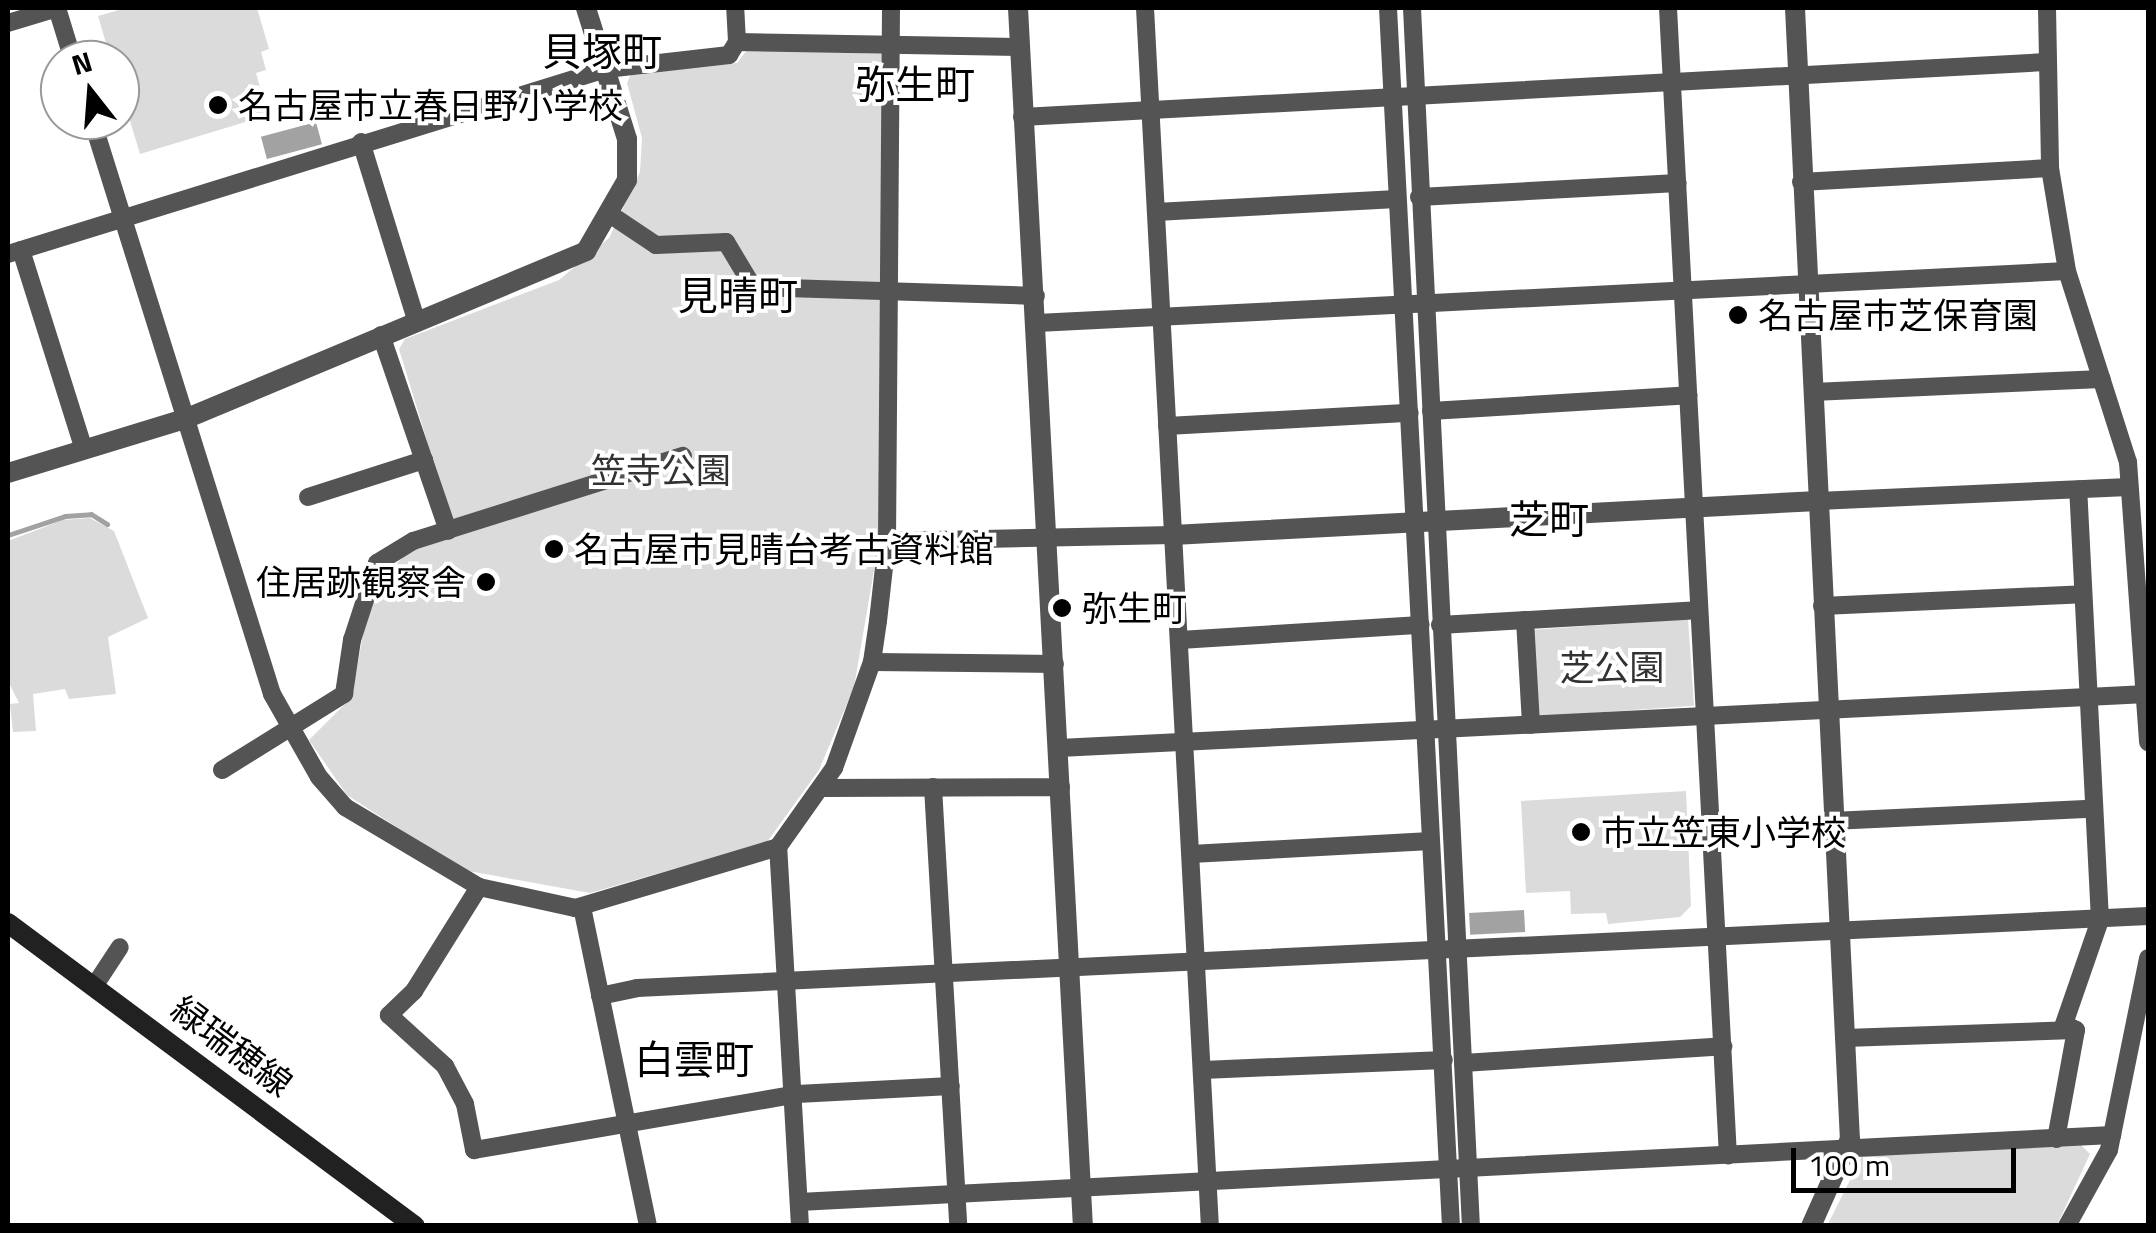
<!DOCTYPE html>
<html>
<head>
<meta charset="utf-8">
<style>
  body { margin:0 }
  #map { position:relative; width:2156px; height:1233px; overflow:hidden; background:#fff; font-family:"Titillium Web","Noto Sans JP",sans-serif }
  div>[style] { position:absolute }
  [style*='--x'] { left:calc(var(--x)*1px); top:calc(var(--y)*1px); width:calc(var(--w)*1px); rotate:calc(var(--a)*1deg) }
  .green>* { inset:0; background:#dbdbdb; transform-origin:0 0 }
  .water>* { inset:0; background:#a2a2a2; transform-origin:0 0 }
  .stream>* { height:5px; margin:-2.5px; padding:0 2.5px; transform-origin:2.5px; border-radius:2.5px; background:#a2a2a2 }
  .minor>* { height:18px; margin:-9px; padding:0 9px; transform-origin:9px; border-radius:9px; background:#545454 }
  .tertiary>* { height:20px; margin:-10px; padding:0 10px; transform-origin:10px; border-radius:10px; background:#545454 }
  .secondary>* { height:20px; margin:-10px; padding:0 10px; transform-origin:10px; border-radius:10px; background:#212121 }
  .dots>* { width:28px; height:28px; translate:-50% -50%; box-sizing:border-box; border:5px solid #fff; border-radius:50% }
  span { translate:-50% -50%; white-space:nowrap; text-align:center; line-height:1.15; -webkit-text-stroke:8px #fff; paint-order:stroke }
  .poi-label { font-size:35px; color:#000 }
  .left { translate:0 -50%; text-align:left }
  .right { translate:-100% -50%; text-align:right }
  .park-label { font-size:35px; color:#323232 }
  .street-label { font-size:35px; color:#000 }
  .quarter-label { font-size:40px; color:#000 }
  .frame { position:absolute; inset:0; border:10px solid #000; pointer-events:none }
  .north { position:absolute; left:40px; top:40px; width:100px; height:100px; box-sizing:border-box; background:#fff; border:2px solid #999; border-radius:50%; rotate:343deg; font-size:28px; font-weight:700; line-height:40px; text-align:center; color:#000 }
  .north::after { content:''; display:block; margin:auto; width:35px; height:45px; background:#000; clip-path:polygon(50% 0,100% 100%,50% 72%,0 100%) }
  .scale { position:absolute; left:1791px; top:1148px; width:225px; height:45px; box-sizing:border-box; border:5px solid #000; border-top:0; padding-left:12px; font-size:30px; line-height:35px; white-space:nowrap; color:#000; -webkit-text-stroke:8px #fff; paint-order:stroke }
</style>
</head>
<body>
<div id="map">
  <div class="green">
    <i style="clip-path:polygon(126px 8px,257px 8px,269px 49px,261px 52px,266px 70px,256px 73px,268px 115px,140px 154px,120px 88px,120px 60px,111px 60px,98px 16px)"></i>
    <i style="clip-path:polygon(747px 50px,885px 54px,879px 541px,854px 687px,819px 770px,767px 842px,590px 893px,463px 870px,347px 795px,309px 740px,352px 697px,371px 589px,409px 551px,455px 533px,399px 349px,405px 339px,559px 280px,609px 238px,640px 172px,642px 138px,627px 83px,632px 72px,737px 63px)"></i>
    <i style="clip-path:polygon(90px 518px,114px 531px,148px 618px,108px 637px,116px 694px,69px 699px,65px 689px,33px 694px,36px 731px,13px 732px,10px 704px,19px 703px,8px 681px,8px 541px,63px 520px)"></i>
    <i style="left:1688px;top:619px;width:87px;height:158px;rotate:86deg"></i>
    <i style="clip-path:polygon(1686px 791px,1691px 906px,1680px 917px,1608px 924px,1606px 913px,1571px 914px,1570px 891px,1526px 893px,1521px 801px)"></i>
    <i style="clip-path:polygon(2080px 1144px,2090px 1154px,2057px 1225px,1827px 1226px,1863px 1154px)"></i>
  </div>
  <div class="water">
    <i style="left:316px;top:122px;width:23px;height:57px;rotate:75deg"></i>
    <i style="left:1524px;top:910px;width:22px;height:55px;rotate:87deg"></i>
  </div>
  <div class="stream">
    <i style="--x:8;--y:535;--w:60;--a:-18.4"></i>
    <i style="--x:65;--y:516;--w:26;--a:-4"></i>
    <i style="--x:91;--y:514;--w:19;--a:32"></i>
  </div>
  <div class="minor">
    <i style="--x:57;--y:8;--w:54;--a:72.9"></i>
    <i style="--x:1145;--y:8;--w:1220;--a:86.95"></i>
    <i style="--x:1388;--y:8;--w:1220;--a:87.04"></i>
    <i style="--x:1412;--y:8;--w:1219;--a:87.23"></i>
    <i style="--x:1668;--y:8;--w:1149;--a:87.01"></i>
    <i style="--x:2047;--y:8;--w:160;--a:88.9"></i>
    <i style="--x:2050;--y:168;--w:104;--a:80.6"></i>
    <i style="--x:2067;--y:271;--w:201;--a:72.3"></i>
    <i style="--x:2128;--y:462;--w:281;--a:85.9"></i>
    <i style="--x:8;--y:23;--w:51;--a:-17"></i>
    <i style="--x:737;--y:42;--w:283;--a:1"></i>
    <i style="--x:1022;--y:117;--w:1025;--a:-3.07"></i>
    <i style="--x:92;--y:120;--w:602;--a:72.59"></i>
    <i style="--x:272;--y:694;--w:95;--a:60.5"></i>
    <i style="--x:319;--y:777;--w:40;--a:49"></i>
    <i style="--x:345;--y:807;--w:156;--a:30.8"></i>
    <i style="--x:479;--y:887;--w:98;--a:12.3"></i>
    <i style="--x:575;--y:908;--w:212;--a:-16.7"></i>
    <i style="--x:361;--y:142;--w:186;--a:72.8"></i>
    <i style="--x:1801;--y:182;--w:249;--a:-3.2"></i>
    <i style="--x:1419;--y:197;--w:259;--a:-3.1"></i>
    <i style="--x:1156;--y:212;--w:241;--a:-3.1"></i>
    <i style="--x:611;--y:215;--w:54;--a:33.7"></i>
    <i style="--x:656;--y:245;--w:70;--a:-2.5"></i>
    <i style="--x:726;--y:242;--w:52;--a:59"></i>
    <i style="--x:753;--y:287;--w:283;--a:1.8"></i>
    <i style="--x:21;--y:250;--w:210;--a:72.5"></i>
    <i style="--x:8;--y:254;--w:626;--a:-17.19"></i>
    <i style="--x:606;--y:69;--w:124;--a:-6.5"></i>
    <i style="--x:729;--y:55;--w:15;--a:-58"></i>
    <i style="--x:737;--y:42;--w:34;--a:-93"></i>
    <i style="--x:1037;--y:323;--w:1031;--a:-2.89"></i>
    <i style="--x:381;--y:335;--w:207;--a:71.1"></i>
    <i style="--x:1813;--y:392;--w:289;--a:-2.6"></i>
    <i style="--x:1431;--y:411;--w:258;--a:-3.5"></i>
    <i style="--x:1167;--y:426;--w:243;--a:-3.1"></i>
    <i style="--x:308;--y:497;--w:122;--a:-17.7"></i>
    <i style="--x:1818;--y:501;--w:311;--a:-2.6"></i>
    <i style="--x:887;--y:541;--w:286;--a:-1.2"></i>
    <i style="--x:1822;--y:606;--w:261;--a:-2.6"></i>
    <i style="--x:1525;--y:620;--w:105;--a:86.7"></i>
    <i style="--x:1440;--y:625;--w:257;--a:-3.3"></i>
    <i style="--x:1180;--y:640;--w:241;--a:-3.6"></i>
    <i style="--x:872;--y:662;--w:183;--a:0.6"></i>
    <i style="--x:1059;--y:748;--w:1089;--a:-2.84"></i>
    <i style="--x:222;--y:770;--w:144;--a:-31.9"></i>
    <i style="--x:344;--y:694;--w:55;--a:-81.6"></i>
    <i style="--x:352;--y:640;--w:81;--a:-72"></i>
    <i style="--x:377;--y:563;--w:42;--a:-31.4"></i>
    <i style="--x:413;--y:541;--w:283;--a:-17.5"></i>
    <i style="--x:933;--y:787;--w:440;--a:86.7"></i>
    <i style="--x:824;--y:788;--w:237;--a:-0.2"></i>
    <i style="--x:1832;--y:821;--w:259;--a:-2.7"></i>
    <i style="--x:1191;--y:854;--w:240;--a:-3.1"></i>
    <i style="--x:479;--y:887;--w:123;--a:122"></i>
    <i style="--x:414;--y:991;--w:35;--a:136"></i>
    <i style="--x:389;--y:1015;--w:76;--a:42.3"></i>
    <i style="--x:445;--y:1066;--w:43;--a:62.2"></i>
    <i style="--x:465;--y:1104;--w:47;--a:78.9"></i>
    <i style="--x:474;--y:1150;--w:328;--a:-9.8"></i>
    <i style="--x:797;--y:1094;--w:154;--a:-3"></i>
    <i style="--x:582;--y:907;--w:326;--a:78.3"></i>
    <i style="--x:95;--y:985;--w:45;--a:-56.7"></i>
    <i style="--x:600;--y:996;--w:38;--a:-12"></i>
    <i style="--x:637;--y:988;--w:1513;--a:-2.73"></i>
    <i style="--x:2076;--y:1030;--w:13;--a:-153"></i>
    <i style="--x:2064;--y:1024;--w:110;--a:-70.9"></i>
    <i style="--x:2100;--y:920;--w:431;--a:-92.9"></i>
    <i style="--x:1845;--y:1038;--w:230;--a:-2"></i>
    <i style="--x:1463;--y:1063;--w:261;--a:-3.7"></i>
    <i style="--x:1203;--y:1070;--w:241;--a:-2.4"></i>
    <i style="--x:2056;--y:1139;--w:111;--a:-79.6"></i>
    <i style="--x:799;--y:1202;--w:1315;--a:-2.92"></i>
    <i style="--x:800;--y:1226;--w:380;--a:-93.3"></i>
    <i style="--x:778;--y:847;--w:97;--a:-54.7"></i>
    <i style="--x:834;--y:768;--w:113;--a:-70.3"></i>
    <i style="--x:872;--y:662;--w:41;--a:-81.7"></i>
    <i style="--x:878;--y:621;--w:81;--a:-83.6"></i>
    <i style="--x:887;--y:541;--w:533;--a:-89.57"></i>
    <i style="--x:2067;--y:1226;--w:87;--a:-61.1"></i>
    <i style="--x:2109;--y:1150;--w:196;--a:-78.5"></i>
  </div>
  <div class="tertiary">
    <i style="--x:1018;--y:8;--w:1220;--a:86.95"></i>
    <i style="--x:1795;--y:8;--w:1132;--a:87.22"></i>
    <i style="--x:1850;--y:1139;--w:95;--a:114.1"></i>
    <i style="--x:8;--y:473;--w:185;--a:-17"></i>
    <i style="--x:185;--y:419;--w:435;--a:-22.7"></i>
    <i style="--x:586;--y:251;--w:82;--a:-60"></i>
    <i style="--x:627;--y:180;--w:41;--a:-90"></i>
    <i style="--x:627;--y:139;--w:137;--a:-107.4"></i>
    <i style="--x:1173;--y:535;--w:646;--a:-3.02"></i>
  </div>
  <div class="secondary">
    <i style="--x:8;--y:923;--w:507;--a:36.67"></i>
  </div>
  <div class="dots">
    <i style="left:218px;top:105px;background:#000"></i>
    <i style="left:1738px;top:315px;background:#000"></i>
    <i style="left:554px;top:549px;background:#000"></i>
    <i style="left:486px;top:582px;background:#000"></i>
    <i style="left:1062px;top:608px;background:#000"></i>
    <i style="left:1581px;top:832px;background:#000"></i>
  </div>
  <div class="poi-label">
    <span class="left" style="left:238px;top:105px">名古屋市立春日野小学校</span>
    <span class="left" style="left:1758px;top:315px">名古屋市芝保育園</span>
    <span class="left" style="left:574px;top:549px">名古屋市見晴台考古資料館</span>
    <span class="right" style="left:466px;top:582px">住居跡観察舎</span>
    <span class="left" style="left:1082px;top:608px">弥生町</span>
    <span class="left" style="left:1601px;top:832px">市立笠東小学校</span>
  </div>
  <div class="park-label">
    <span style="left:661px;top:470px">笠寺公園</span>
    <span style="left:1612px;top:667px">芝公園</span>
  </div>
  <div class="street-label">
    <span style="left:232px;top:1046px;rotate:37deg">緑瑞穂線</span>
  </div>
  <div class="quarter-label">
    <span style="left:602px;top:52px">貝塚町</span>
    <span style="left:915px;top:85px">弥生町</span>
    <span style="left:738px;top:296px">見晴町</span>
    <span style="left:1549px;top:520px">芝町</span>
    <span style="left:694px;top:1060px">白雲町</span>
  </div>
  <div class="frame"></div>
  <div class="north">N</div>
  <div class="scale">100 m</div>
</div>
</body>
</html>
